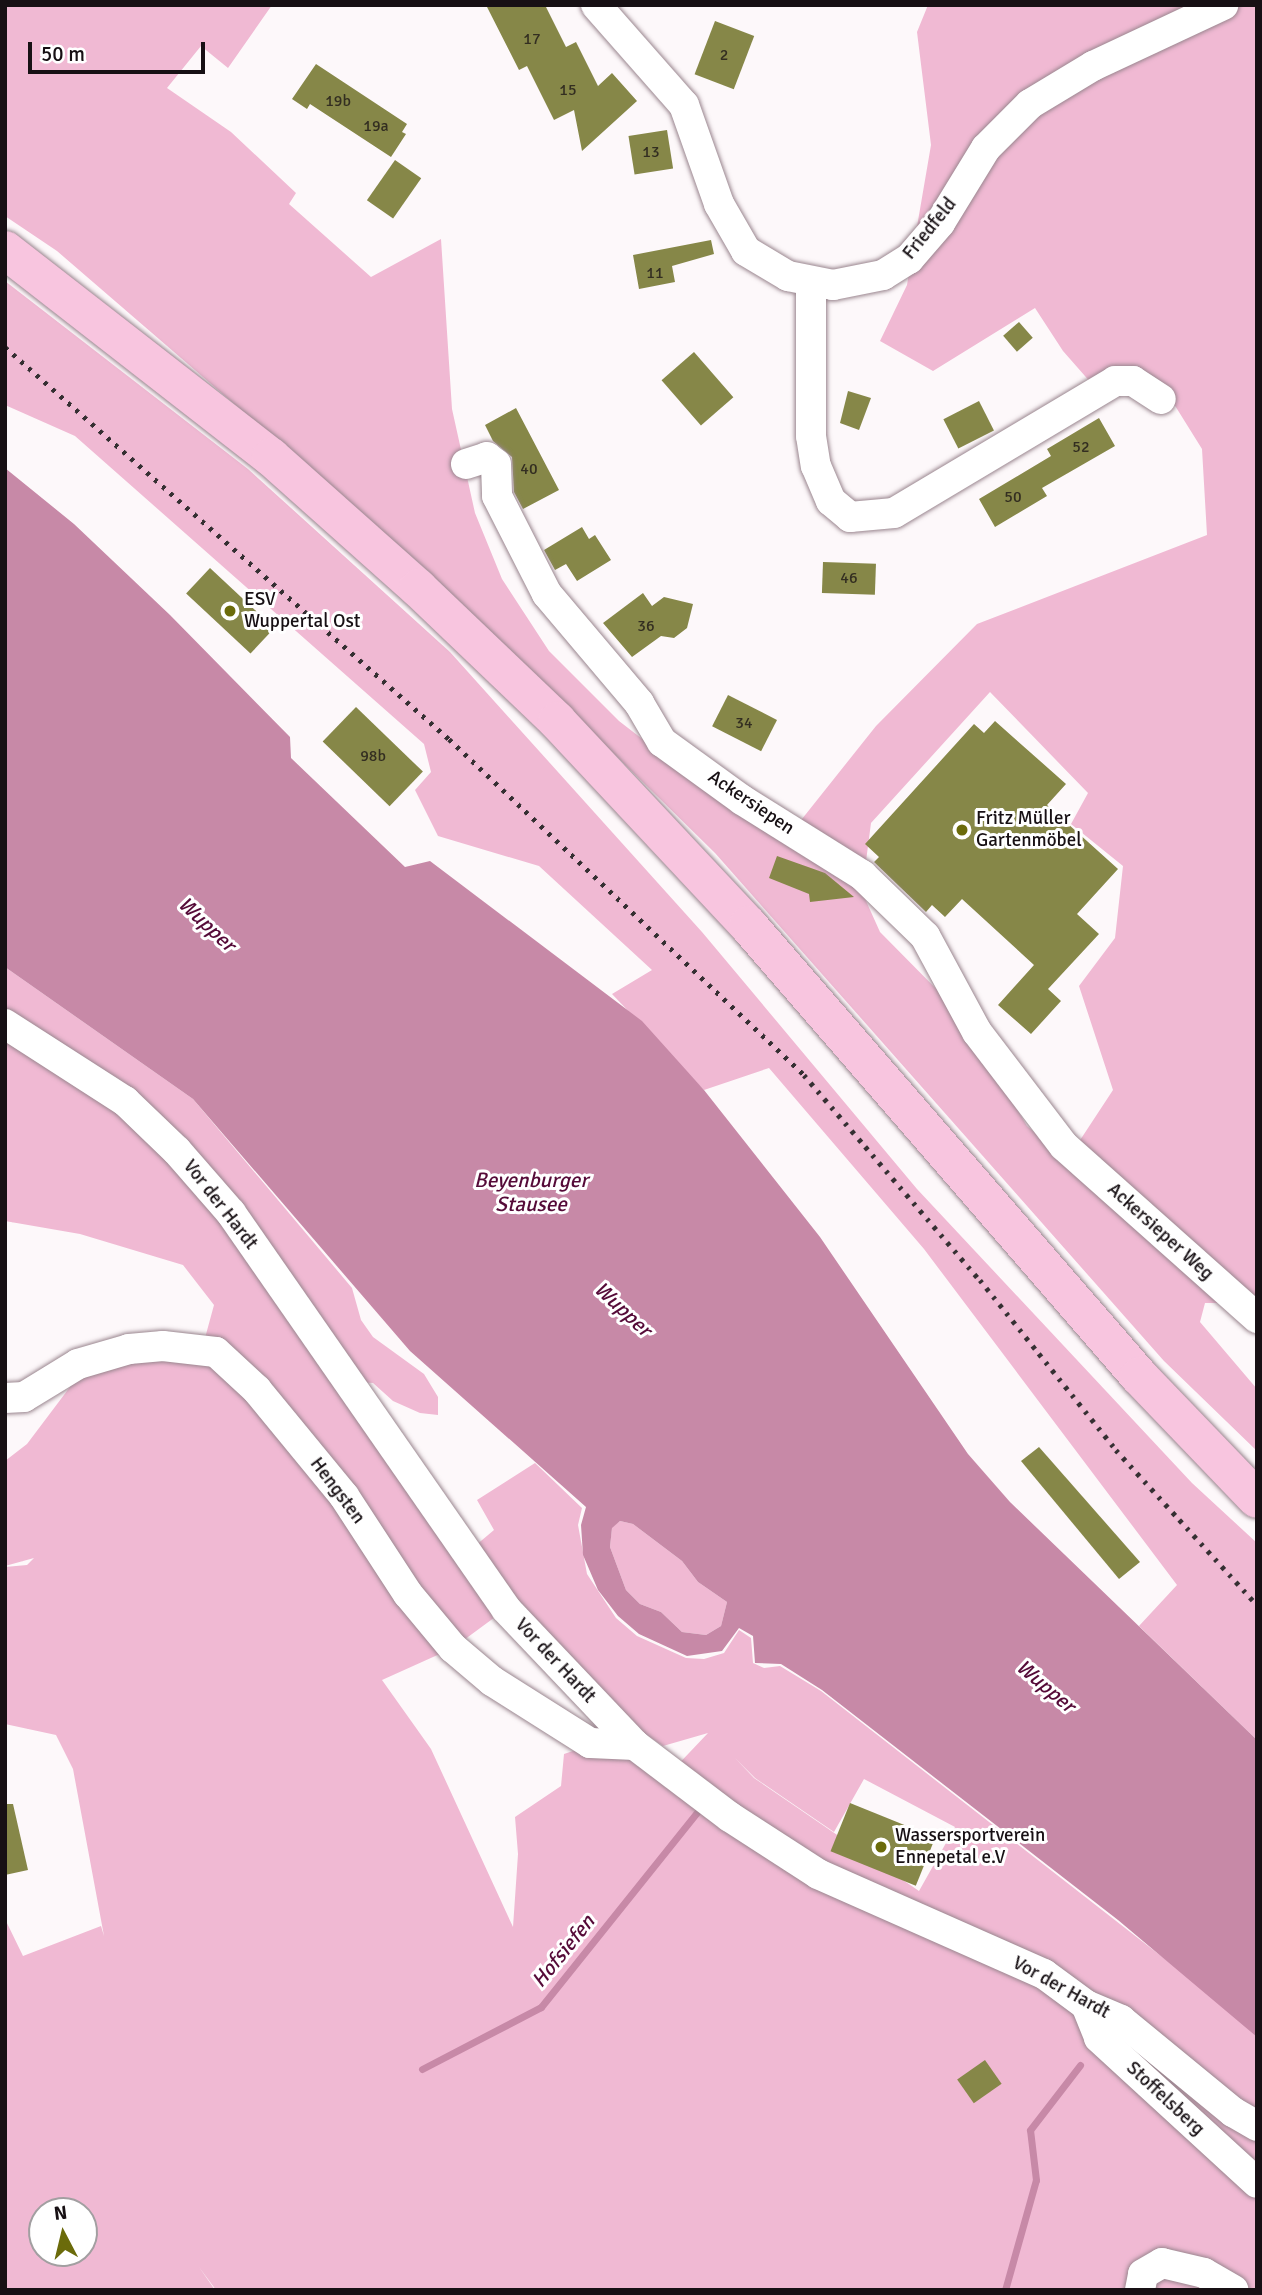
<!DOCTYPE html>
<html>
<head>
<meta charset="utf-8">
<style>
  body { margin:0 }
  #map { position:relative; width:1262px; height:2295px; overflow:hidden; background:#fdf8fa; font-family:Signika,sans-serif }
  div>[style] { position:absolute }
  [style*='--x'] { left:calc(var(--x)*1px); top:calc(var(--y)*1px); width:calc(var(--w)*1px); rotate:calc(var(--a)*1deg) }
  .green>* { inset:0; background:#f0b9d3 }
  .water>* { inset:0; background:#c789a7 }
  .stream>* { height:7px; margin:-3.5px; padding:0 3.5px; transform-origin:3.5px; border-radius:3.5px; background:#c789a7 }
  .building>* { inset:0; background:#868748; transform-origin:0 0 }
  .roads { filter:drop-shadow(0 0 2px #9a868f) drop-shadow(0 0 2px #9a868f) }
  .minor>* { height:30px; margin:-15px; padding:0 15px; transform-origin:15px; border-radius:15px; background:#fff }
  .major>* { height:38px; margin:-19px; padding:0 19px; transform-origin:19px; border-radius:19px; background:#f8c5df }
  .rail>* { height:5px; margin-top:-2.5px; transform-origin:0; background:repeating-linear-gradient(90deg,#352f32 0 3.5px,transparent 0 10.5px) }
  .dots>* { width:19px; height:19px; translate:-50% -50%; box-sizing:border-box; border:4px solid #fff; border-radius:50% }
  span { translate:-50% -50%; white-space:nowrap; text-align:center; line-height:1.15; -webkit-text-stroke:6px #fff; paint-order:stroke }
  .number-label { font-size:16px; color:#332e21 }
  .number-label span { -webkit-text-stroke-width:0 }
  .street-label { font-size:19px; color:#171014 }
  .poi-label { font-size:19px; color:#171014 }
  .left { translate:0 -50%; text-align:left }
  .water-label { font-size:21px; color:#550a38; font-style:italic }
  .frame { position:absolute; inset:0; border:7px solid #171014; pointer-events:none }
  .north { position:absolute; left:28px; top:2197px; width:70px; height:70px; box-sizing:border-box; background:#fff; border:2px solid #a29fa1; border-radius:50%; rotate:353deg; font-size:19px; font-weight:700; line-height:28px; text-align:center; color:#171014 }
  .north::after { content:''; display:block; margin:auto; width:24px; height:32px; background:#6b6b0b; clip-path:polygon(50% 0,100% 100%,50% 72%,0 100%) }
  .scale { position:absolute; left:28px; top:42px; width:177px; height:32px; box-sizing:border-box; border:4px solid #171014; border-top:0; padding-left:9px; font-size:21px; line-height:24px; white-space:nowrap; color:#171014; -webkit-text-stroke:5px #fff; paint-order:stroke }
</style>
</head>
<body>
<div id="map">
  <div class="green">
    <i style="clip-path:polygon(evenodd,5px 5px,272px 5px,228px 68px,201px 46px,167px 88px,231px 132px,296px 193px,289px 204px,371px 277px,441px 239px,452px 409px,475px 513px,502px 579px,549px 651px,619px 721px,663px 755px,798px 824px,876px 726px,977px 624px,1207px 535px,1202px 449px,1164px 388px,1092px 384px,1063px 351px,1035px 308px,933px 371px,880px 341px,907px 285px,931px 145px,917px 32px,928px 5px,1257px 5px,1257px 1314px,1234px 1303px,1205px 1303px,1200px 1322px,1257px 1389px,1257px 1451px,1164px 1361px,715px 853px,428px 571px,57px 251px,5px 216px,5px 5px,990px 692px,1088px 793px,1071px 824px,1123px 866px,1115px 938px,1079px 986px,1113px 1090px,1067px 1160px,1027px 1126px,960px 1013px,880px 932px,862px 892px,871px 823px,990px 692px)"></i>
    <i style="clip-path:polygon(5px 281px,248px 469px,450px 652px,702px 932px,917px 1189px,1192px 1483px,1257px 1543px,1257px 1740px,1139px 1626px,1177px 1585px,924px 1249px,769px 1068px,704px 1090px,612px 994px,652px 970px,539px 866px,438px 836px,415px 790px,431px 772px,424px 744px,75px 436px,5px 405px)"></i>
    <i style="clip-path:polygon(evenodd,5px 967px,193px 1099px,352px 1288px,361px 1320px,373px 1337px,424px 1374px,438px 1397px,438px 1415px,420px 1413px,393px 1401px,373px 1383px,345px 1381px,506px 1609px,453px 1648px,382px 1680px,431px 1749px,513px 1927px,518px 1854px,515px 1817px,561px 1786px,564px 1754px,600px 1742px,670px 1773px,708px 1733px,663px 1746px,623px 1719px,514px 1600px,475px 1546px,494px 1530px,477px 1500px,535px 1463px,582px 1508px,578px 1525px,587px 1574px,616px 1618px,637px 1636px,686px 1658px,704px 1659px,724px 1653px,739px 1630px,751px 1638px,753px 1663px,764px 1668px,780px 1666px,821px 1691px,1220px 2002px,1257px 2037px,1257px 2290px,216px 2290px,199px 2267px,215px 2290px,5px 2290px,5px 1919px,23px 1956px,101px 1926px,104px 1936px,73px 1769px,56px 1735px,5px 1724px,5px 1567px,27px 1565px,34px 1558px,5px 1566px,5px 1461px,27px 1444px,76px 1379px,116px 1361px,202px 1349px,214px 1305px,183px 1265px,80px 1234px,5px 1221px,5px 967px,735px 1758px,755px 1778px,834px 1832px,864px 1779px,955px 1827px,919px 1891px,754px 1778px,735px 1758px,5px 967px,42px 2211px,84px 2211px,84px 2253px,42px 2253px,42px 2211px)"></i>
    <i style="clip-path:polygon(620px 1521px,633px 1524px,682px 1561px,698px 1582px,727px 1602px,721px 1626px,706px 1635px,682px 1632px,661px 1612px,640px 1604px,626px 1590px,610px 1547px,612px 1527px)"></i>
  </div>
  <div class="water">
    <i style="clip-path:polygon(evenodd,5px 468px,74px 524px,170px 615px,290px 737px,291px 758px,405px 867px,430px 861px,642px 1021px,704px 1090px,820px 1237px,968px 1454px,1010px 1502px,1257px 1740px,1257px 2037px,1118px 1920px,822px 1690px,781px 1664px,755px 1663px,753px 1636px,739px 1628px,722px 1651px,687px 1656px,639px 1634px,618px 1616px,598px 1590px,583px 1555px,581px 1525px,586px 1507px,410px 1351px,193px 1099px,5px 967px,5px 468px,620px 1521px,633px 1524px,682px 1561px,698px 1582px,727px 1602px,721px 1626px,706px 1635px,682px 1632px,661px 1612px,640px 1604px,626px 1590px,610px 1547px,612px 1528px,620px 1521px)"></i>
  </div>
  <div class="stream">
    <i style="--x:422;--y:2069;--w:134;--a:-27.5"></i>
    <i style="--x:541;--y:2007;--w:250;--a:-51.3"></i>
    <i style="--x:1005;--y:2290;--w:114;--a:-74.3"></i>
    <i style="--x:1036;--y:2180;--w:50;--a:-96.8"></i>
    <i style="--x:1030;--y:2130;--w:82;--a:-52.4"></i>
  </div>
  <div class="building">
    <i style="clip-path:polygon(486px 5px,545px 5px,566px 47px,576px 42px,598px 86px,612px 73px,637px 101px,582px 151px,574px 110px,554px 120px,527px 66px,519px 70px)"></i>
    <i style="left:715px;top:21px;width:42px;height:57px;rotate:21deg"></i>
    <i style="clip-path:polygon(316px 64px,407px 124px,402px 132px,406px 134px,391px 157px,310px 104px,307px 109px,292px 99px)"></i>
    <i style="left:667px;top:130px;width:39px;height:39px;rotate:81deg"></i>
    <i style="left:395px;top:160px;width:32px;height:49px;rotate:35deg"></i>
    <i style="clip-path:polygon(711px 240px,714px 254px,672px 266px,675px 282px,639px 289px,633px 255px)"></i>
    <i style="left:1019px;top:322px;width:21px;height:21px;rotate:49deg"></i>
    <i style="left:694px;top:352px;width:60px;height:43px;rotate:49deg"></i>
    <i style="clip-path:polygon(848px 391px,871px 398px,859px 430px,840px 423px)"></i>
    <i style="left:979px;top:401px;width:33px;height:40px;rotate:63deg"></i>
    <i style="clip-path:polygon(516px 408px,559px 490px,523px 509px,514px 492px,512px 457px,493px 441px,485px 425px)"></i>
    <i style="clip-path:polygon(1099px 418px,1115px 446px,1042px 488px,1047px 496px,995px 527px,979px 499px,1051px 456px,1047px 449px)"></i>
    <i style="clip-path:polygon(582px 527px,589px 539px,595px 535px,611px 560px,577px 581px,566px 564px,555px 570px,544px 550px)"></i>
    <i style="left:823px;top:562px;width:53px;height:31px;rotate:2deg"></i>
    <i style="left:210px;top:568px;width:88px;height:35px;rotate:43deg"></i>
    <i style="clip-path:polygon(643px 593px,652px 606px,664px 597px,693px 604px,687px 628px,674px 638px,661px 636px,632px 657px,603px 623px)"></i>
    <i style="left:728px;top:695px;width:55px;height:35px;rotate:27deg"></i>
    <i style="left:356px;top:707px;width:93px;height:48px;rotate:44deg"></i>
    <i style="clip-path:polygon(995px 721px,1066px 784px,1047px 805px,1118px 869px,1077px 914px,1099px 934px,1048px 989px,1061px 1001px,1031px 1034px,998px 1005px,1034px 965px,962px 899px,945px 917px,932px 905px,926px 912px,874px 862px,879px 857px,865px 844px,974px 724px,984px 733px)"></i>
    <i style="clip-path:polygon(777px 856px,825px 873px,854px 897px,810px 902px,809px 894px,769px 878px)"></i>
    <i style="clip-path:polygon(1039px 1447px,1140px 1562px,1119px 1579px,1021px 1461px)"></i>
    <i style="left:850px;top:1803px;width:92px;height:52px;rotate:22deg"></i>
    <i style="clip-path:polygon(5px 1804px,13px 1804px,28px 1870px,5px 1875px)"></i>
    <i style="left:985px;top:2060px;width:29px;height:34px;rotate:55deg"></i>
  </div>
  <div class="roads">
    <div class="minor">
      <i style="--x:596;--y:5;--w:133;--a:48.7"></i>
      <i style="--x:684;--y:105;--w:105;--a:70.5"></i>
      <i style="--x:719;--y:204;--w:54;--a:60.1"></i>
      <i style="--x:746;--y:251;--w:49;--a:30.8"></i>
      <i style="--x:788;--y:276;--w:46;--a:11.3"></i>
      <i style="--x:833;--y:285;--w:51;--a:-11.3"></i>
      <i style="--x:883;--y:275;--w:31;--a:-32"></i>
      <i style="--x:909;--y:259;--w:48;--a:-49.3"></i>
      <i style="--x:940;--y:223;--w:88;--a:-58.5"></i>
      <i style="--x:986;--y:148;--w:62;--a:-45"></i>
      <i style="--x:1030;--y:104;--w:74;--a:-31.1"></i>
      <i style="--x:1093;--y:66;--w:144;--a:-25.1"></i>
      <i style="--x:811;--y:283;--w:153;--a:90"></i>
      <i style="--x:811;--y:436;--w:30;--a:81"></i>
      <i style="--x:816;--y:466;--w:38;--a:67"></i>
      <i style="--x:831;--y:501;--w:25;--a:40"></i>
      <i style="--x:850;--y:517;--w:44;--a:-5.2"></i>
      <i style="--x:894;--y:513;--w:257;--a:-30.8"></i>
      <i style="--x:1115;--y:381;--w:18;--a:0"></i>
      <i style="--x:1133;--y:381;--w:33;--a:33"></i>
      <i style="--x:466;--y:464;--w:22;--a:-18"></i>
      <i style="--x:487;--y:457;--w:11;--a:38"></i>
      <i style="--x:496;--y:464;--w:32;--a:88"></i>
      <i style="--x:497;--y:496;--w:110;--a:63"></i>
      <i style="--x:547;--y:594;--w:143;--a:49.8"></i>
      <i style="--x:639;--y:703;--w:45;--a:59.5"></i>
      <i style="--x:662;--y:742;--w:99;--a:35.9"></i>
      <i style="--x:742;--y:800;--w:142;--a:32"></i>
      <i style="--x:862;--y:875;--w:88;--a:44.1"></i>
      <i style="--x:925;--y:936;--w:109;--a:61.6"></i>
      <i style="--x:977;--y:1032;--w:143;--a:52.7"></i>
      <i style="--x:1064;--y:1146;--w:259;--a:41.7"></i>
      <i style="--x:5;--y:1024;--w:143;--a:32.7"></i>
      <i style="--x:125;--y:1101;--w:72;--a:43.9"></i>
      <i style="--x:177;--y:1151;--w:82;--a:48.9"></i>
      <i style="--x:231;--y:1213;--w:482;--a:55.2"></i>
      <i style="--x:506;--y:1609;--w:187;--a:46.5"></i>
      <i style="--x:635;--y:1745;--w:119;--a:37.2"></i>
      <i style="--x:730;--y:1817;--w:105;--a:32.9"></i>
      <i style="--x:818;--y:1874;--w:247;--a:23.9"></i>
      <i style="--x:1044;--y:1974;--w:52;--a:36.4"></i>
      <i style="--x:1086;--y:2005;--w:38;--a:23"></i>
      <i style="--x:1121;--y:2020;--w:145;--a:39.4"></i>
      <i style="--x:1233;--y:2112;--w:28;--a:30"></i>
      <i style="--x:5;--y:1398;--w:19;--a:-3"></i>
      <i style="--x:24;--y:1397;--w:63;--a:-31.4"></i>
      <i style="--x:78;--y:1364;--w:53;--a:-16.4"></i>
      <i style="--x:129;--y:1349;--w:34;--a:-5"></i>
      <i style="--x:163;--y:1346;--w:53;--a:6.5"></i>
      <i style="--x:216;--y:1352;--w:56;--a:42.8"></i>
      <i style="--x:257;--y:1390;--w:137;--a:50.6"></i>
      <i style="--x:344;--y:1496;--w:117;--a:56.9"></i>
      <i style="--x:408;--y:1594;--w:70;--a:50.2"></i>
      <i style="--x:453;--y:1648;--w:51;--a:40.2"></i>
      <i style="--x:492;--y:1681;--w:116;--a:32.3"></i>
      <i style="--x:590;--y:1743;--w:45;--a:2.5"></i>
      <i style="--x:1086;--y:2005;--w:35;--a:68"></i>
      <i style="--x:1099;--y:2038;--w:214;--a:42.5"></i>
      <i style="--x:1140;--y:2290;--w:16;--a:-79"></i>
      <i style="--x:1143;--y:2274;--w:22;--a:-30"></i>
      <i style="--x:1162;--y:2263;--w:43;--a:13.4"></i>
      <i style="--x:1204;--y:2273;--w:34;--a:30"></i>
    </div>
    <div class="major">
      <i style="--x:5;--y:250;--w:337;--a:37.9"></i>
      <i style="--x:271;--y:457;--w:197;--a:41.7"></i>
      <i style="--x:418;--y:588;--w:192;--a:43.7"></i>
      <i style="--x:557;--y:721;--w:279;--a:46.9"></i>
      <i style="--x:748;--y:925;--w:597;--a:49.08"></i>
      <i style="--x:1139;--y:1376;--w:170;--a:46.2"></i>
    </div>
  </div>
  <div class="rail">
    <i style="--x:5;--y:347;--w:592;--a:41.44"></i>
    <i style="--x:449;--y:739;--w:489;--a:43.4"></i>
    <i style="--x:804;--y:1075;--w:270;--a:49.4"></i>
    <i style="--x:980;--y:1280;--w:218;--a:51.3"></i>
    <i style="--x:1116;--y:1450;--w:210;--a:47.7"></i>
  </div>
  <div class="dots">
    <i style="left:230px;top:611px;background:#6b6b0b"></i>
    <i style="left:962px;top:830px;background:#6b6b0b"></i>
    <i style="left:881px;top:1847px;background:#6b6b0b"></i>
  </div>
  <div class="number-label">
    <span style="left:532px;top:39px">17</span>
    <span style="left:724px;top:55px">2</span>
    <span style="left:568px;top:90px">15</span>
    <span style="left:338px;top:101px">19b</span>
    <span style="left:376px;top:126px">19a</span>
    <span style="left:651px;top:152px">13</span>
    <span style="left:655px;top:273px">11</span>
    <span style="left:1081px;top:447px">52</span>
    <span style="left:529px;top:469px">40</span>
    <span style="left:1013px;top:497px">50</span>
    <span style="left:849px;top:578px">46</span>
    <span style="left:646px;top:626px">36</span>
    <span style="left:744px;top:723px">34</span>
    <span style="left:373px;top:756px">98b</span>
  </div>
  <div class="street-label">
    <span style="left:930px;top:229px;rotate:-51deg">Friedfeld</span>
    <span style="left:751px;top:803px;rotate:34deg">Ackersiepen</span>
    <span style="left:220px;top:1205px;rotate:52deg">Vor der Hardt</span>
    <span style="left:1160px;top:1232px;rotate:42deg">Ackersieper Weg</span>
    <span style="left:337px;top:1491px;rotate:53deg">Hengsten</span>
    <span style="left:555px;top:1661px;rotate:47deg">Vor der Hardt</span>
    <span style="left:1061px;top:1988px;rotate:29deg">Vor der Hardt</span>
    <span style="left:1165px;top:2099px;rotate:43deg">Stoffelsberg</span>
  </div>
  <div class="poi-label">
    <span class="left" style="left:244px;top:611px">ESV<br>Wuppertal Ost</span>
    <span class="left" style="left:976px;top:830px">Fritz Müller<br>Gartenmöbel</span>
    <span class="left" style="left:895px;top:1847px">Wassersportverein<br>Ennepetal e.V</span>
  </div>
  <div class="water-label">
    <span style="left:207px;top:924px;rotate:43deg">Wupper</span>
    <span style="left:531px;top:1192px">Beyenburger<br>Stausee</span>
    <span style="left:623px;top:1309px;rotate:43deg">Wupper</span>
    <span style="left:1046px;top:1686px;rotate:40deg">Wupper</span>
    <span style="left:563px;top:1951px;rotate:-51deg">Hofsiefen</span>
  </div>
  <div class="frame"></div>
  <div class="north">N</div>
  <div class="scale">50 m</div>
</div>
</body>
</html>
